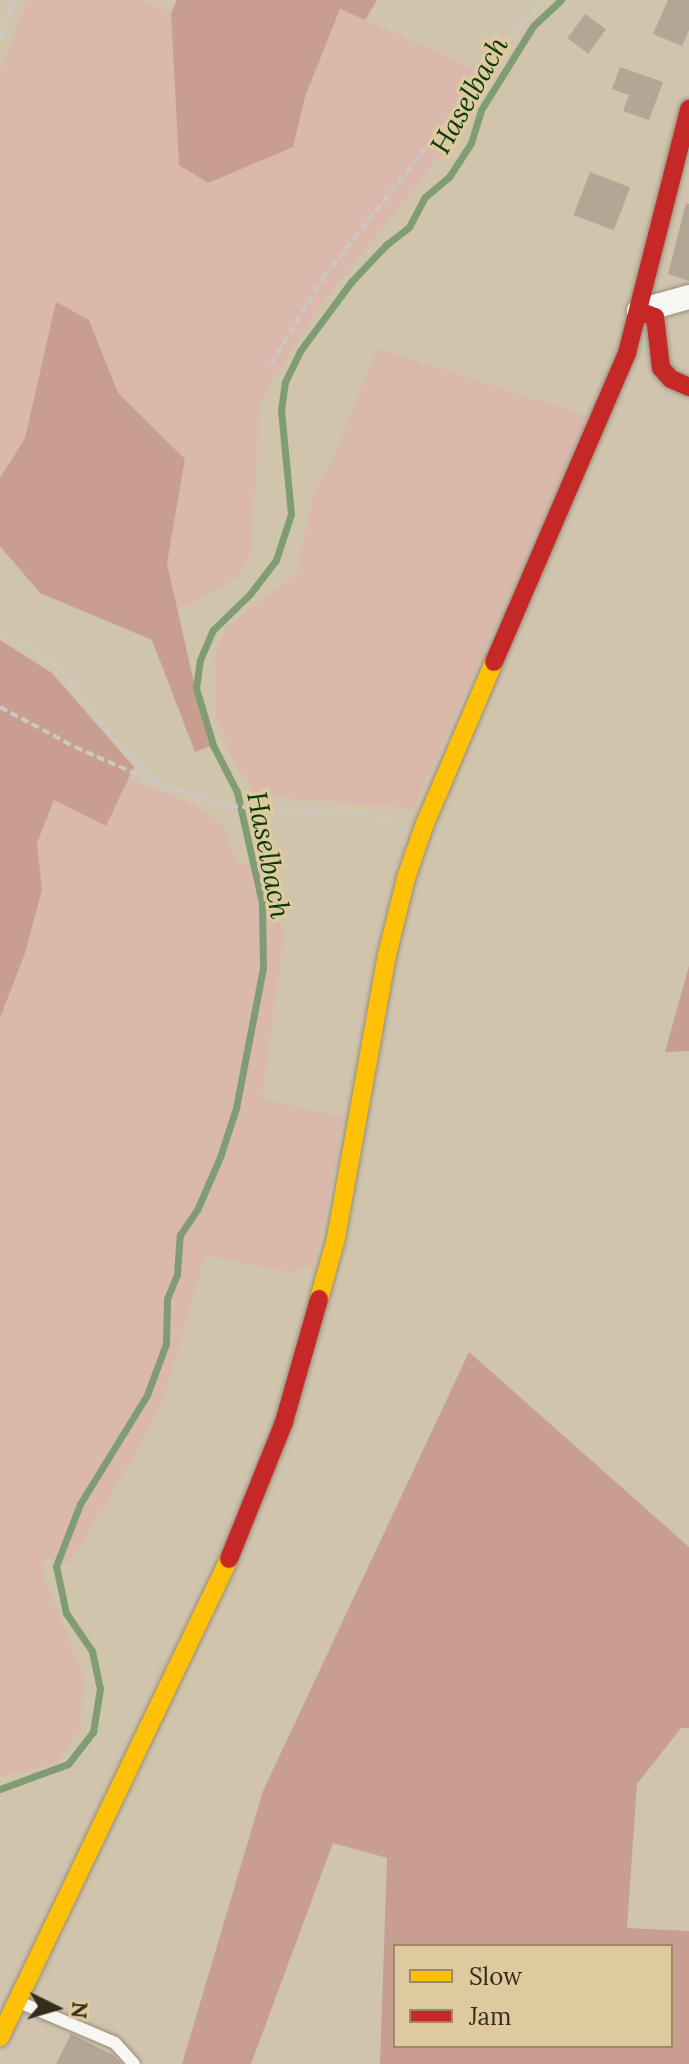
<!DOCTYPE html>
<html>
<head>
<meta charset="utf-8">
<style>
  body { margin:0 }
  #map { position:relative; width:689px; height:2064px; overflow:hidden; background:#d0c4ad; font-family:Lora,serif }
  div>[style] { position:absolute }
  [style*='--x'] { left:calc(var(--x)*1px); top:calc(var(--y)*1px); width:calc(var(--w)*1px); rotate:calc(var(--a)*1deg) }
  .green>* { inset:0; background:#dab9ac }
  .forest>* { inset:0; background:#c89e90 }
  .stream>* { height:7px; margin:-3.5px; padding:0 3.5px; transform-origin:3.5px; border-radius:3.5px; background:#809c75 }
  .building>* { inset:0; background:#b2a695; transform-origin:0 0 }
  .path>* { height:4px; margin-top:-2px; transform-origin:0; background:repeating-linear-gradient(90deg,#ccc7c1 0 8px,transparent 0 12px) }
  .roads { filter:drop-shadow(0 0 2px #978e7c) drop-shadow(0 0 2px #978e7c) }
  .lane>* { height:12px; margin:-6px; padding:0 6px; transform-origin:6px; border-radius:6px; background:#f8f6f3 }
  .street>* { height:24px; margin:-12px; padding:0 12px; transform-origin:12px; border-radius:12px; background:#f8f6f3 }
  .slow>* { height:18px; margin:-9px; padding:0 9px; transform-origin:9px; border-radius:9px; background:#ffc107 }
  .jam>* { height:18px; margin:-9px; padding:0 9px; transform-origin:9px; border-radius:9px; background:#c62828 }
  span { translate:-50% -50%; white-space:nowrap; text-align:center; line-height:1.15; -webkit-text-stroke:7px #dfc99e; paint-order:stroke }
  .water-label { font-size:28px; color:#073a0b; font-style:italic }
  .legend { position:absolute; left:393px; top:1944px; width:280px; height:104px; box-sizing:border-box; background:#dfc99e; border:2px solid #9b8a6a; margin:0; padding:10px 14px; list-style:none; font-size:24px; color:#352c1b }
  .legend li { display:flex; align-items:center; gap:16px; height:40px }
  .legend b { width:40px; border:2px solid #9b8a6a }
  .north { position:absolute; left:16px; top:1968px; width:80px; height:80px; -webkit-text-stroke:6px #dfc99e; paint-order:stroke; rotate:95deg; font-size:22px; font-weight:700; line-height:32px; text-align:center; color:#352c1b }
  .north::after { content:''; display:block; margin:auto; width:28px; height:36px; background:#352c1b; clip-path:polygon(50% 0,100% 100%,50% 72%,0 100%) }
</style>
</head>
<body>
<div id="map">
  <div class="green">
    <i style="clip-path:polygon(27px 0,142px 0,171px 13px,179px 165px,293px 146px,305px 97px,341px 8px,478px 72px,454px 138px,313px 315px,260px 402px,251px 553px,237px 578px,178px 610px,167px 563px,185px 459px,118px 393px,89px 320px,56px 303px,25px 438px,0 478px,0 72px)"></i>
    <i style="clip-path:polygon(377px 348px,587px 416px,414px 808px,258px 796px,231px 757px,216px 714px,214px 657px,226px 627px,297px 573px,314px 492px,331px 463px)"></i>
    <i style="clip-path:polygon(128px 779px,198px 806px,224px 827px,236px 863px,264px 862px,284px 935px,262px 1099px,344px 1117px,315px 1264px,290px 1272px,205px 1256px,163px 1400px,126px 1470px,69px 1564px,43px 1558px,43px 1574px,84px 1679px,80px 1731px,55px 1764px,0 1777px,0 1018px,25px 953px,42px 890px,37px 843px,54px 799px,106px 826px)"></i>
  </div>
  <div class="forest">
    <i style="clip-path:polygon(177px 0,377px 0,365px 20px,340px 9px,305px 97px,293px 147px,208px 183px,179px 165px,171px 13px)"></i>
    <i style="clip-path:polygon(56px 302px,89px 320px,118px 393px,185px 459px,167px 563px,192px 674px,213px 745px,195px 752px,152px 640px,40px 593px,0 546px,0 478px,25px 438px)"></i>
    <i style="clip-path:polygon(0 640px,52px 673px,134px 767px,106px 826px,54px 800px,37px 843px,42px 890px,25px 953px,0 1018px)"></i>
    <i style="clip-path:polygon(689px 966px,689px 1051px,665px 1052px)"></i>
    <i style="clip-path:polygon(evenodd,469px 1352px,689px 1547px,689px 1728px,681px 1728px,637px 1784px,627px 1928px,689px 1931px,689px 2064px,380px 2064px,387px 1858px,333px 1843px,251px 2064px,182px 2064px,263px 1791px,469px 1352px,395px 1946px,671px 1946px,671px 2046px,395px 2046px,395px 1946px)"></i>
  </div>
  <div class="stream">
    <i style="--x:0;--y:1789;--w:72;--a:-20.2"></i>
    <i style="--x:68;--y:1764;--w:41;--a:-52"></i>
    <i style="--x:93;--y:1732;--w:44;--a:-80.8"></i>
    <i style="--x:100;--y:1689;--w:39;--a:-102"></i>
    <i style="--x:92;--y:1651;--w:46;--a:-124.4"></i>
    <i style="--x:66;--y:1613;--w:48;--a:-102"></i>
    <i style="--x:56;--y:1566;--w:66;--a:-68.8"></i>
    <i style="--x:80;--y:1504;--w:128;--a:-58.4"></i>
    <i style="--x:147;--y:1395;--w:54;--a:-69.6"></i>
    <i style="--x:166;--y:1344;--w:45;--a:-88.7"></i>
    <i style="--x:167;--y:1299;--w:27;--a:-68"></i>
    <i style="--x:177;--y:1274;--w:39;--a:-86"></i>
    <i style="--x:180;--y:1235;--w:30;--a:-56"></i>
    <i style="--x:197;--y:1210;--w:58;--a:-66.5"></i>
    <i style="--x:220;--y:1157;--w:52;--a:-71.9"></i>
    <i style="--x:236;--y:1108;--w:143;--a:-79.1"></i>
    <i style="--x:263;--y:968;--w:65;--a:-90.9"></i>
    <i style="--x:262;--y:903;--w:114;--a:-102.7"></i>
    <i style="--x:237;--y:792;--w:53;--a:-117.1"></i>
    <i style="--x:213;--y:745;--w:59;--a:-106.6"></i>
    <i style="--x:196;--y:688;--w:28;--a:-82"></i>
    <i style="--x:200;--y:660;--w:33;--a:-67"></i>
    <i style="--x:213;--y:630;--w:52;--a:-44.2"></i>
    <i style="--x:250;--y:594;--w:43;--a:-52.6"></i>
    <i style="--x:276;--y:560;--w:48;--a:-71.9"></i>
    <i style="--x:291;--y:514;--w:104;--a:-95.5"></i>
    <i style="--x:281;--y:410;--w:28;--a:-82"></i>
    <i style="--x:285;--y:382;--w:34;--a:-64"></i>
    <i style="--x:300;--y:351;--w:86;--a:-53.5"></i>
    <i style="--x:351;--y:282;--w:51;--a:-46.6"></i>
    <i style="--x:386;--y:245;--w:29;--a:-38"></i>
    <i style="--x:409;--y:227;--w:34;--a:-62"></i>
    <i style="--x:425;--y:197;--w:31;--a:-40"></i>
    <i style="--x:449;--y:177;--w:40;--a:-57.1"></i>
    <i style="--x:471;--y:143;--w:34;--a:-73"></i>
    <i style="--x:481;--y:110;--w:99;--a:-58.2"></i>
    <i style="--x:533;--y:26;--w:38;--a:-43"></i>
  </div>
  <div class="building">
    <i style="clip-path:polygon(668px 0,689px 0,689px 30px,682px 46px,653px 34px)"></i>
    <i style="left:585px;top:14px;width:26px;height:30px;rotate:36deg"></i>
    <i style="clip-path:polygon(620px 67px,663px 82px,649px 120px,623px 111px,629px 95px,612px 89px)"></i>
    <i style="left:590px;top:172px;width:43px;height:46px;rotate:21deg"></i>
    <i style="clip-path:polygon(686px 203px,689px 204px,689px 281px,668px 274px)"></i>
    <i style="clip-path:polygon(71px 2034px,113px 2055px,122px 2064px,56px 2064px)"></i>
  </div>
  <div class="path">
    <i style="--x:0;--y:39;--w:41;--a:-70.3"></i>
    <i style="--x:271;--y:364;--w:102;--a:-58.7"></i>
    <i style="--x:324;--y:277;--w:352;--a:-51.8"></i>
    <i style="--x:0;--y:633;--w:62;--a:29.1"></i>
    <i style="--x:54;--y:663;--w:115;--a:51.3"></i>
    <i style="--x:126;--y:753;--w:44;--a:41.3"></i>
    <i style="--x:0;--y:707;--w:85;--a:28.1"></i>
    <i style="--x:75;--y:747;--w:97;--a:23.7"></i>
    <i style="--x:164;--y:786;--w:69;--a:16.9"></i>
    <i style="--x:230;--y:806;--w:166;--a:4.1"></i>
  </div>
  <div class="roads">
    <div class="lane">
      <i style="--x:19;--y:2002;--w:104;--a:23.1"></i>
      <i style="--x:115;--y:2043;--w:28;--a:48"></i>
    </div>
    <div class="street">
      <i style="--x:639;--y:311;--w:52;--a:-15.6"></i>
    </div>
    <div class="slow">
      <i style="--x:319;--y:1299;--w:63;--a:-74.4"></i>
      <i style="--x:336;--y:1238;--w:288;--a:-79.8"></i>
      <i style="--x:387;--y:955;--w:79;--a:-76.1"></i>
      <i style="--x:406;--y:878;--w:55;--a:-70.9"></i>
      <i style="--x:424;--y:826;--w:178;--a:-66.9"></i>
      <i style="--x:0;--y:2037;--w:530;--a:-64.4"></i>
    </div>
    <div class="jam">
      <i style="--x:639;--y:311;--w:17;--a:21"></i>
      <i style="--x:655;--y:317;--w:51;--a:83.3"></i>
      <i style="--x:661;--y:368;--w:15;--a:48"></i>
      <i style="--x:671;--y:379;--w:20;--a:24"></i>
      <i style="--x:494;--y:662;--w:336;--a:-66.7"></i>
      <i style="--x:627;--y:353;--w:252;--a:-75.7"></i>
      <i style="--x:229;--y:1559;--w:148;--a:-68.1"></i>
      <i style="--x:284;--y:1422;--w:128;--a:-74.1"></i>
    </div>
  </div>
  <div class="water-label">
    <span style="left:469px;top:95px;rotate:-61deg">Haselbach</span>
    <span style="left:269px;top:855px;rotate:79deg">Haselbach</span>
  </div>
  <ul class="legend">
  <li><b style="height:10px;background:#ffc107"></b>Slow</li>
  <li><b style="height:10px;background:#c62828"></b>Jam</li>
  </ul>
  <div class="north">N</div>
</div>
</body>
</html>
